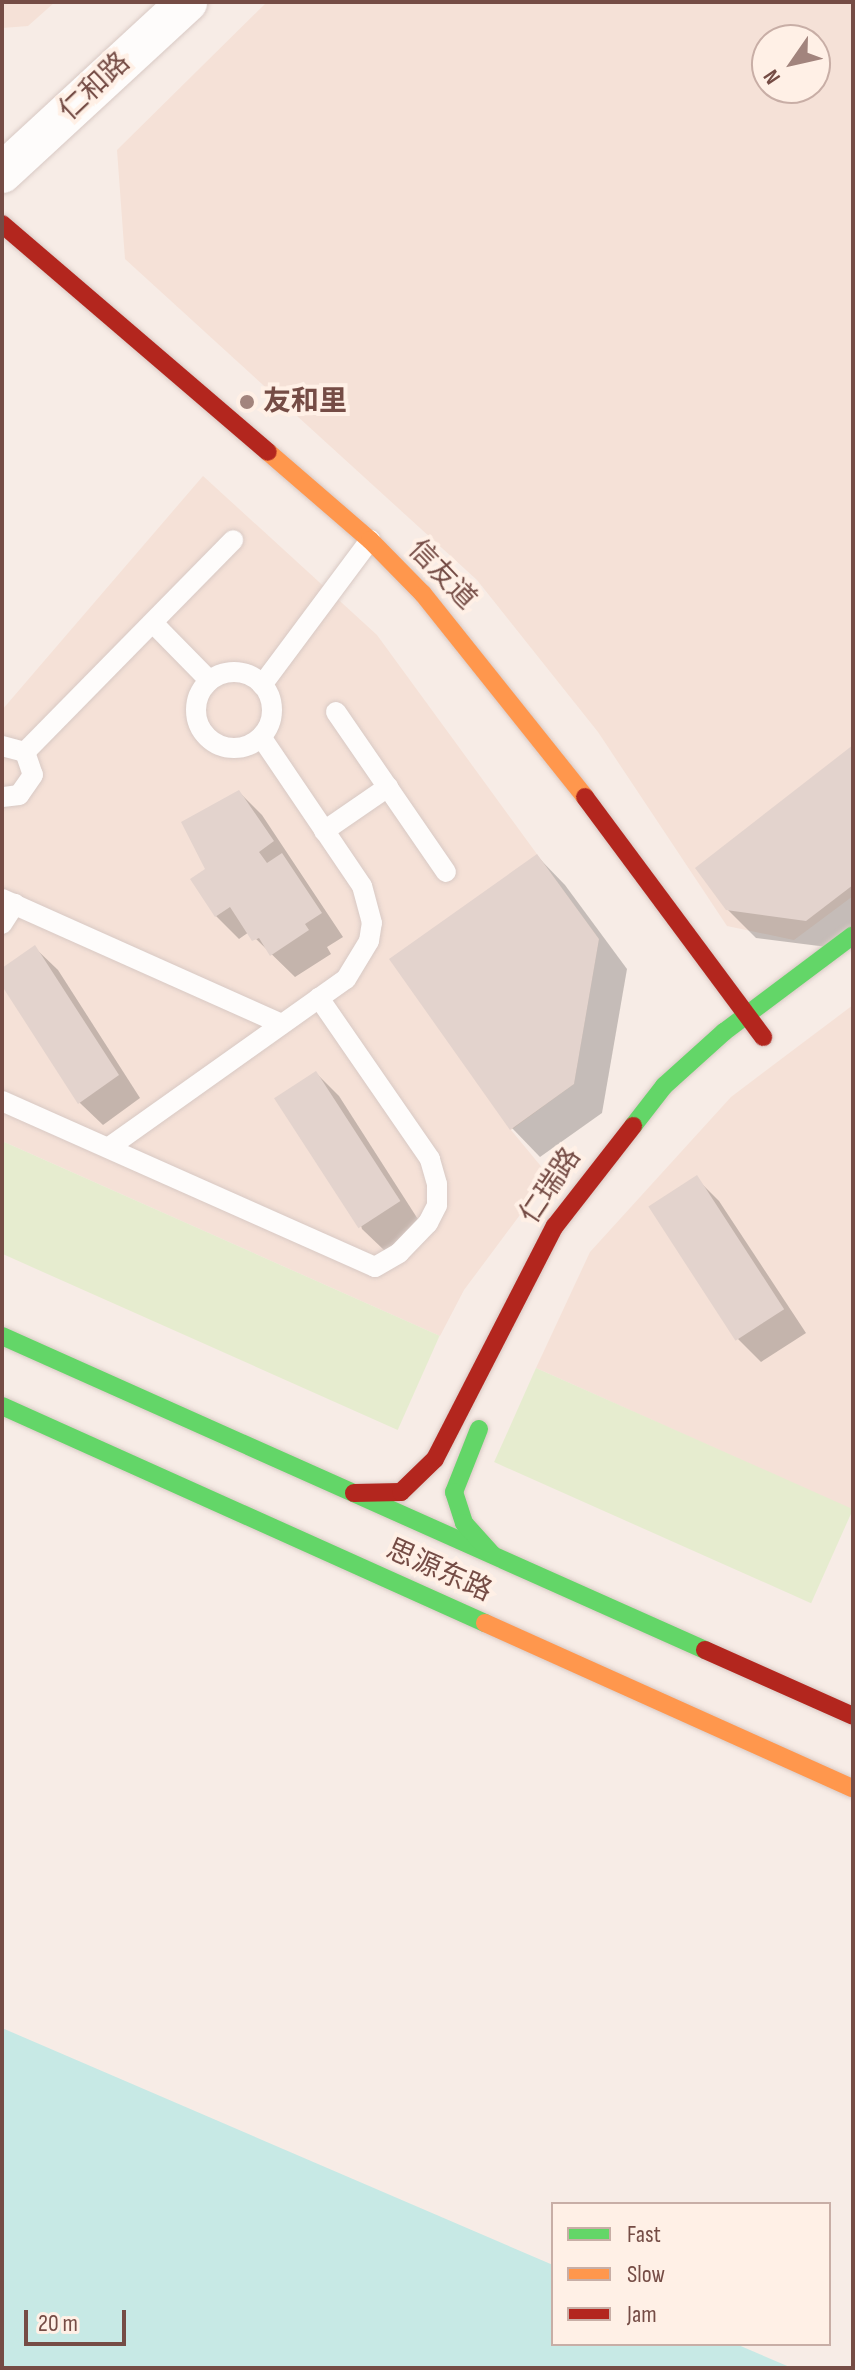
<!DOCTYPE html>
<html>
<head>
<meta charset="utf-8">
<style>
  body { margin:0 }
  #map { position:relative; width:855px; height:2370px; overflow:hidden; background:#f7ece6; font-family:"Sofia Sans Condensed","Noto Sans SC",sans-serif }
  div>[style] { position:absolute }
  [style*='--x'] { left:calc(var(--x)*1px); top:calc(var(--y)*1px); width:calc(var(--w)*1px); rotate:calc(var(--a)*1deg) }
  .residential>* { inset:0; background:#f5e1d7 }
  .green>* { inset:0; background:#e6eccf; transform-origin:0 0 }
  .water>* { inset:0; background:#c7e9e5 }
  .shadow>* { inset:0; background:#0003 }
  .building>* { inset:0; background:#e3d3cd; transform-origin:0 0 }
  .roads { filter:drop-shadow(0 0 2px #d8c9c4) drop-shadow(0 0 2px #d8c9c4) }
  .lane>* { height:20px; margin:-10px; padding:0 10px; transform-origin:10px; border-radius:10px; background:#fefcfb }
  .lane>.ring { margin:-10px; padding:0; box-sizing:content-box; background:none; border:20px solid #fefcfb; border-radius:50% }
  .street>* { height:40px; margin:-20px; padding:0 20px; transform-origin:20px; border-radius:20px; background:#fefcfb }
  .fast>* { height:18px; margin:-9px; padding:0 9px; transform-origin:9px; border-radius:9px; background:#63d668 }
  .slow>* { height:18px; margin:-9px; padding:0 9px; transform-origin:9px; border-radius:9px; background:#ff974d }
  .jam>* { height:18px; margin:-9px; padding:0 9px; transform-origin:9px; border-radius:9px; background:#b3261e }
  .dots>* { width:22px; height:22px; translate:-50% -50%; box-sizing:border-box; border:4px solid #fff0e6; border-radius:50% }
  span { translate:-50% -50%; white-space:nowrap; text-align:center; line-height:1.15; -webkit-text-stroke:8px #fff0e6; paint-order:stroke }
  .street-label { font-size:28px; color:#754c45 }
  .poi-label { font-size:28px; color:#754c45; font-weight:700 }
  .left { translate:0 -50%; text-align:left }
  .frame { position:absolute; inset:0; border:4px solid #754c45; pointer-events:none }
  .legend { position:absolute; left:551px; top:2202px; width:280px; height:144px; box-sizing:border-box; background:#fff0e6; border:2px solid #c8aea6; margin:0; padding:10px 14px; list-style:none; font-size:24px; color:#754c45 }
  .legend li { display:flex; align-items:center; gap:16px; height:40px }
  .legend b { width:40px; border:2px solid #c8aea6 }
  .north { position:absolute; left:751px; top:24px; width:80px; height:80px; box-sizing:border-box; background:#fff0e6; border:2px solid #c8aea6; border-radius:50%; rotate:236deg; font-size:22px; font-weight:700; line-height:32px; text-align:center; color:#754c45 }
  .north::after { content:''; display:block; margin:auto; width:28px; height:36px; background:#a2847d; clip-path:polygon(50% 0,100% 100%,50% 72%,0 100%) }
  .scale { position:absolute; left:24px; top:2310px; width:102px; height:36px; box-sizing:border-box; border:4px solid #754c45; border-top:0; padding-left:10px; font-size:24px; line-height:28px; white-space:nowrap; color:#754c45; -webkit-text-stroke:6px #fff0e6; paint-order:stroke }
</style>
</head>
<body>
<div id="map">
  <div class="residential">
    <i style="clip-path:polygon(2px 2px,55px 2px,28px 26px,2px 28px)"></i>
    <i style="clip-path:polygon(evenodd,267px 2px,853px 2px,853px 896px,794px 940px,727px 926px,598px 732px,477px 580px,125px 259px,117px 150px,267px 2px,767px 40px,815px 40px,815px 88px,767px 88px,767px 40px)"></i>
    <i style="clip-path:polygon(203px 476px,377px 635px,599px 939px,574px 1084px,511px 1130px,549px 1176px,464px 1290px,440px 1336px,2px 1141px,2px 710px)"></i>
    <i style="clip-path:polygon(853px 1005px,853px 1510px,536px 1368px,590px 1252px,731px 1097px)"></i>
  </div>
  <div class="green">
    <i style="left:2px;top:1141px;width:479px;height:103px;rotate:24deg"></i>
    <i style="left:536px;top:1368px;width:347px;height:103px;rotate:24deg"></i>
  </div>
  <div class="water">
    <i style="clip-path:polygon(2px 2028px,553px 2265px,553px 2344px,736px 2344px,792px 2368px,2px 2368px)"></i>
  </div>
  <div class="shadow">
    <i style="clip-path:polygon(853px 747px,853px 935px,835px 948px,756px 938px,727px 909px)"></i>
    <i style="clip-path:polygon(239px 792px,262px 815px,343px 937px,327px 947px,331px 954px,295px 977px,249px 932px,239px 939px,216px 916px,208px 869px)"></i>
    <i style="clip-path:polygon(537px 856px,565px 885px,627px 969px,602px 1113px,540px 1157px,512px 1128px)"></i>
    <i style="clip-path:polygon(35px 948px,58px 970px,140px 1098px,103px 1125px,80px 1103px,2px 982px,2px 970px)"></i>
    <i style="clip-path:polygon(316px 1073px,339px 1096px,421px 1224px,385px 1251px,362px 1229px)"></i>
    <i style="clip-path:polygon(696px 1178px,719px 1201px,806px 1333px,761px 1362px,738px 1339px)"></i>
  </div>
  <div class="building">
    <i style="clip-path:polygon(853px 745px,853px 885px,806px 921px,726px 910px,695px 868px)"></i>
    <i style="clip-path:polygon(239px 790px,274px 841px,259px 852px,267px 863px,282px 853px,322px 913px,305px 924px,309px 930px,270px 956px,259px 938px,252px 941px,230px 907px,215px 917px,190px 879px,205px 869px,181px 822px)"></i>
    <i style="clip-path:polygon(537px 854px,599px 939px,574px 1084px,510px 1130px,389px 959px)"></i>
    <i style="clip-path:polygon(35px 945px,119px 1075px,78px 1104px,2px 986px,2px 968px)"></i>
    <i style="left:316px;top:1071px;width:155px;height:50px;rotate:57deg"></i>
    <i style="left:697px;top:1175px;width:160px;height:58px;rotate:57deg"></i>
  </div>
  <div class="roads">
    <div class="lane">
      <i style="--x:155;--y:625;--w:77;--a:45.5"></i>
      <i class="ring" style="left:196px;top:672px;width:56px;height:56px"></i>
      <i style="--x:262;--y:685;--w:181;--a:-53.3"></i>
      <i style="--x:336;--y:712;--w:194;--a:55.5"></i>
      <i style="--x:2;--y:746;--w:24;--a:15"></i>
      <i style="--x:25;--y:752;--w:24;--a:71"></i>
      <i style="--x:33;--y:775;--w:24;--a:125"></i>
      <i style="--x:19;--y:795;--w:17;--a:173"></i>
      <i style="--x:25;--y:752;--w:297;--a:-45.5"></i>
      <i style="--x:324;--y:831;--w:78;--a:-34.5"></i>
      <i style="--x:2;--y:899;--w:306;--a:24.1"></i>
      <i style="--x:2;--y:924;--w:24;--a:-57"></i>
      <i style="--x:2;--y:1101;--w:408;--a:24"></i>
      <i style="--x:375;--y:1267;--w:28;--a:-30"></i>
      <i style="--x:399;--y:1253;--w:42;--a:-46"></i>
      <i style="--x:428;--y:1223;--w:20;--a:-63"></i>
      <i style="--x:437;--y:1205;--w:21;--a:-90"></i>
      <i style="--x:437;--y:1184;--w:26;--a:-106"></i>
      <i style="--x:430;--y:1159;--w:196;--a:-124.6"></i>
      <i style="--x:108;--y:1148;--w:292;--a:-35.4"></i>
      <i style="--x:346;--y:979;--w:44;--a:-58.8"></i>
      <i style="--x:369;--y:941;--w:18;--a:-81"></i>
      <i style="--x:372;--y:923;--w:38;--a:-105"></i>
      <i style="--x:362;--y:886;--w:180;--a:-124.1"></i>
    </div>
    <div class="street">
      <i style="--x:2;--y:173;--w:252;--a:-42.7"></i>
    </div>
    <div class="fast">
      <i style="--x:633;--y:1126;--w:51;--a:-52.2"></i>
      <i style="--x:664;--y:1086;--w:81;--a:-42"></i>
      <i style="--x:724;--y:1032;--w:161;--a:-36.9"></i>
      <i style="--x:2;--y:1336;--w:770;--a:24.07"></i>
      <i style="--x:2;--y:1406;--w:530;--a:24.19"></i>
      <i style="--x:479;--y:1429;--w:68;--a:111.6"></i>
      <i style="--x:454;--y:1492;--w:33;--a:72"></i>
      <i style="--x:464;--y:1523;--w:42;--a:47.9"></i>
    </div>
    <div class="slow">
      <i style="--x:268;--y:452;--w:135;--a:40.8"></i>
      <i style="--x:370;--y:540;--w:76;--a:45.5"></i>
      <i style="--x:423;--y:594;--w:260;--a:51.4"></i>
      <i style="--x:485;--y:1623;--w:403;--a:24.2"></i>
    </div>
    <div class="jam">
      <i style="--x:2;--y:224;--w:350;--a:40.6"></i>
      <i style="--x:585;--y:797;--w:299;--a:53.4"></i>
      <i style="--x:354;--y:1493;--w:47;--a:-1.2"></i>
      <i style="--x:401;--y:1492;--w:47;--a:-44.1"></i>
      <i style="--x:435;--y:1459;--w:262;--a:-62.8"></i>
      <i style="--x:555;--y:1226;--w:127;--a:-52"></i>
      <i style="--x:705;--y:1650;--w:162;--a:24"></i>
    </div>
  </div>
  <div class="dots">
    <i style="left:247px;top:402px;background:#a2847d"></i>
  </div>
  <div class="street-label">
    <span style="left:95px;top:87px;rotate:-43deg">仁和路</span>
    <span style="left:442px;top:575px;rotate:46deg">信友道</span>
    <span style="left:551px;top:1186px;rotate:-56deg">仁瑞路</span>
    <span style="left:439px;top:1571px;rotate:24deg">思源东路</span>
  </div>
  <div class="poi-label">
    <span class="left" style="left:263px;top:402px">友和里</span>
  </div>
  <div class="frame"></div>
  <ul class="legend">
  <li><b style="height:10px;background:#63d668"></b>Fast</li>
  <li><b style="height:10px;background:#ff974d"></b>Slow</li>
  <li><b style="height:10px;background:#b3261e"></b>Jam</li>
  </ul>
  <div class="north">N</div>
  <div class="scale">20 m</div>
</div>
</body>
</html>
